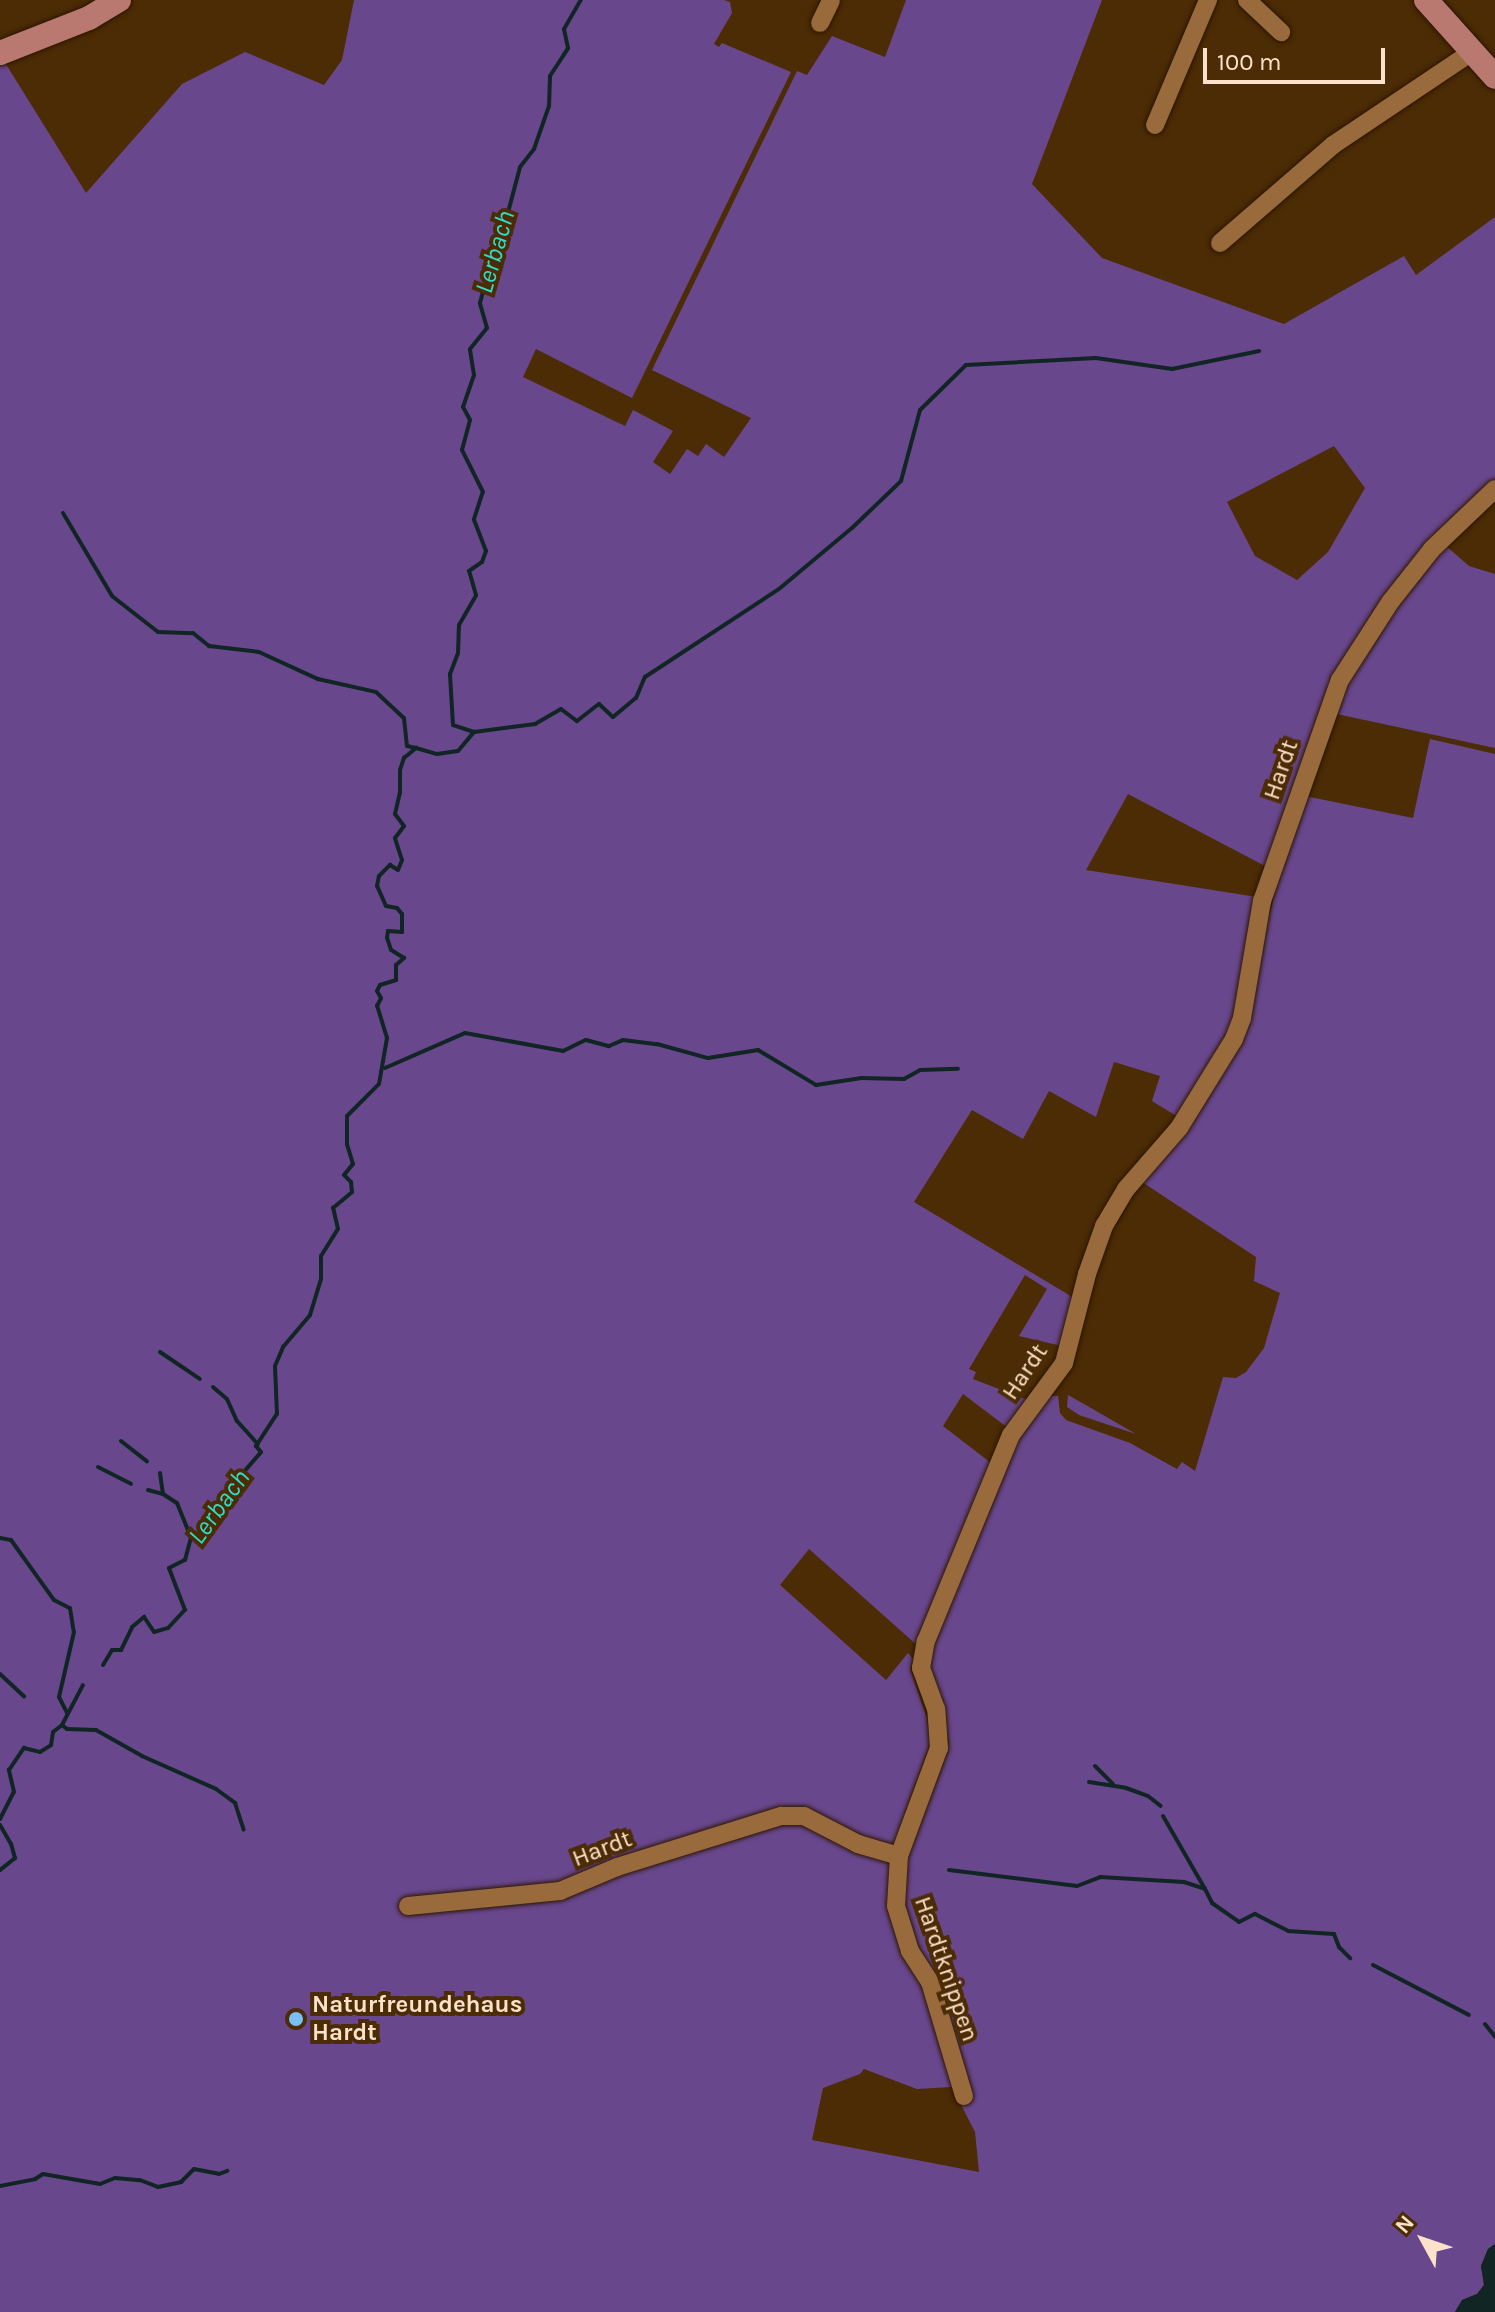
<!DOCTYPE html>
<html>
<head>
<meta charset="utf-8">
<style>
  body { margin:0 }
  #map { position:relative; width:1495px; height:2312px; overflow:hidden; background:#4c2c05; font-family:Karla,sans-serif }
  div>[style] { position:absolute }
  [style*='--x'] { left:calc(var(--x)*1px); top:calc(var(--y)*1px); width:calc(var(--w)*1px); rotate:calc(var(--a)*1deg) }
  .green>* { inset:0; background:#69478d }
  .water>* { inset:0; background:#112624 }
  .stream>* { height:4px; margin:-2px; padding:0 2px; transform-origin:2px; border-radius:2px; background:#112624 }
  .roads { filter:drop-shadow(0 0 2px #2c1600) drop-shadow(0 0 2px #2c1600) }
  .minor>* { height:18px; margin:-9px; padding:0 9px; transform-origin:9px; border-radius:9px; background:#986a3c }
  .major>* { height:24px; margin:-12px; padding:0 12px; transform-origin:12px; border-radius:12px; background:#b97971 }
  .dots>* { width:22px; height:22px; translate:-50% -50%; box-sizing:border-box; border:4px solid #4c2c05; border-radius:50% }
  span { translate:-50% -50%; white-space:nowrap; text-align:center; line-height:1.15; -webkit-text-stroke:8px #4c2c05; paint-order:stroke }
  .street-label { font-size:24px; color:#fce2ca }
  .poi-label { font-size:24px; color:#fce2ca; font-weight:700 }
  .left { translate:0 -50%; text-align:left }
  .water-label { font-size:26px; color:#2fdccc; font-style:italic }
  .north { position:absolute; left:1383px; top:2200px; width:80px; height:80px; -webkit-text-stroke:6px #4c2c05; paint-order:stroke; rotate:310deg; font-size:22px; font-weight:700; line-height:32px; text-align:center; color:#fce2ca }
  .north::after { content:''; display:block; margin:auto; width:28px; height:36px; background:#fce2ca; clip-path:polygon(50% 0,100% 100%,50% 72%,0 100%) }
  .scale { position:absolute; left:1203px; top:48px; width:182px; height:36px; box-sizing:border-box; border:4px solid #fce2ca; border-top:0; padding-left:10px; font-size:24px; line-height:28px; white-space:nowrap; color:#fce2ca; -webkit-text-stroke:6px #4c2c05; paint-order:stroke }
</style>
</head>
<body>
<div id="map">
  <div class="green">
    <i style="clip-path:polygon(evenodd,354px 0,724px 0,730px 2px,732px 13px,714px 44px,719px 47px,722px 43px,791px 72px,632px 398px,536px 349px,523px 377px,625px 426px,633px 410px,673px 431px,653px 462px,670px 474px,687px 449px,698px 456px,706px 444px,724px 457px,751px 418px,652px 370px,797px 71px,807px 75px,832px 36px,885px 57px,906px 0,1102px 0,1032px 184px,1102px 258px,1284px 324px,1404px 256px,1416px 275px,1495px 217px,1495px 479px,1441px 531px,1394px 589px,1302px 771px,1265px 866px,1128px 794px,1086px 870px,1257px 897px,1232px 1029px,1178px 1117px,1152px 1101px,1160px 1076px,1114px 1062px,1096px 1117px,1049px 1091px,1023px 1139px,972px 1110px,914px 1202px,1074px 1298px,1066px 1347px,1019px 1336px,1047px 1289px,1025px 1275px,969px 1369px,976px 1372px,973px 1379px,1028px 1400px,1008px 1428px,963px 1394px,943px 1426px,991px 1463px,918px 1646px,809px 1549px,780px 1585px,886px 1680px,908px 1653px,913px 1659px,910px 1669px,927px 1719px,930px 1744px,905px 1812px,910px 1852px,946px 1756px,949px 1740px,926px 1658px,1020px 1435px,1047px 1396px,1058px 1396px,1060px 1413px,1066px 1420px,1130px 1443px,1177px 1469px,1182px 1462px,1195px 1471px,1223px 1377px,1236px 1378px,1246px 1372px,1264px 1348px,1280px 1293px,1254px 1281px,1256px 1257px,1142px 1182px,1241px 1042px,1276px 887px,1305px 796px,1413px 818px,1430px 739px,1495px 754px,1495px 2244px,1488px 2249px,1481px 2266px,1484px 2285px,1477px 2294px,1462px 2300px,1455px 2312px,0 2312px,0 62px,4px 61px,86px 193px,182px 84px,245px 52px,324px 85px,342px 60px,354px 0,1334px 446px,1365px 488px,1328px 552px,1297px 580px,1255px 556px,1227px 502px,1334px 446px,354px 0,864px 2069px,917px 2089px,952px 2087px,975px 2132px,979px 2172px,812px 2140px,823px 2088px,860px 2074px,864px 2069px)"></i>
    <i style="clip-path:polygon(1445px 545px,1469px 566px,1495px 574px,1495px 748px,1332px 713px,1361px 654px)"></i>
    <i style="clip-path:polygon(1068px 1395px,1084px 1404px,1136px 1434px,1079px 1415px,1067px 1407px)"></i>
  </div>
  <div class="water">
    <i style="clip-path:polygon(1495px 2244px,1495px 2312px,1455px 2312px,1462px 2300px,1477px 2294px,1484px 2285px,1481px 2266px,1488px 2249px)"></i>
  </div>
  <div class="stream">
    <i style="--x:63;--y:513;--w:96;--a:59.4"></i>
    <i style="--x:112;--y:596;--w:58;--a:38"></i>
    <i style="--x:158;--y:632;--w:35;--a:2"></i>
    <i style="--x:193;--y:633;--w:21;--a:39"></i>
    <i style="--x:209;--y:646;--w:50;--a:6.8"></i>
    <i style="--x:259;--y:652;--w:65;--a:24.6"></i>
    <i style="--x:318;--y:679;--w:59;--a:12.6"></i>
    <i style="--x:376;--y:692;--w:38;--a:43"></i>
    <i style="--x:404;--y:718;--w:28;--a:84"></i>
    <i style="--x:407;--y:746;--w:9;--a:13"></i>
    <i style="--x:474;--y:732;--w:62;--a:-7.5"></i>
    <i style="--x:535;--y:724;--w:30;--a:-30"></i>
    <i style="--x:561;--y:709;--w:20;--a:37"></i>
    <i style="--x:577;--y:721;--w:28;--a:-38"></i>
    <i style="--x:599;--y:704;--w:19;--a:43"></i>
    <i style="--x:613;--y:717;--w:30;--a:-40"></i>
    <i style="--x:636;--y:698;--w:23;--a:-67"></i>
    <i style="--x:645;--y:677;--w:160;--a:-33.3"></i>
    <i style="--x:779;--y:589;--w:95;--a:-39.9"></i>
    <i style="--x:852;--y:528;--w:68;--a:-43.8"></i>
    <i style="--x:901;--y:481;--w:73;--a:-75"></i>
    <i style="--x:920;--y:410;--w:64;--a:-44.4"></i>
    <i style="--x:966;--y:365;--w:130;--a:-3.1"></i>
    <i style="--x:1096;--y:358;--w:77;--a:8.2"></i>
    <i style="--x:1172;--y:369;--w:89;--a:-11.7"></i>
    <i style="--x:385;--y:1068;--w:87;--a:-23.6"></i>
    <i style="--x:465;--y:1033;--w:100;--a:10.4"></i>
    <i style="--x:563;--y:1051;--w:25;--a:-26"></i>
    <i style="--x:586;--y:1040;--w:24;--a:15"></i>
    <i style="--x:609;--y:1046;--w:15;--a:-23"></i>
    <i style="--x:623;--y:1040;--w:34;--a:7"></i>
    <i style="--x:657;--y:1044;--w:53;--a:15.4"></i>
    <i style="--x:708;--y:1058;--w:51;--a:-9.1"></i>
    <i style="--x:758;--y:1050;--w:68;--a:31.1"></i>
    <i style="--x:816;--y:1085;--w:46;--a:-8.8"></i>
    <i style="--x:861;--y:1078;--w:43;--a:1.3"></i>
    <i style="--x:904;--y:1079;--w:18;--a:-29"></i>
    <i style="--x:920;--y:1070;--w:38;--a:-2"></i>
    <i style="--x:160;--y:1352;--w:48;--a:34"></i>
    <i style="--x:213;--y:1387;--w:18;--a:41"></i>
    <i style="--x:227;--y:1399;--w:24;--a:66"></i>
    <i style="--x:237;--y:1421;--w:31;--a:48"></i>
    <i style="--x:121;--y:1441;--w:33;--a:38"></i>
    <i style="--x:98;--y:1467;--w:37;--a:27"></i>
    <i style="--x:160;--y:1473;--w:21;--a:82"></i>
    <i style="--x:163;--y:1494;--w:17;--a:33"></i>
    <i style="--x:177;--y:1503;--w:38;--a:68"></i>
    <i style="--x:148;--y:1490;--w:16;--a:15"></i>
    <i style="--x:0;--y:1538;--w:11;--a:10"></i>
    <i style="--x:11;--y:1540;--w:74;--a:54.4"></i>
    <i style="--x:54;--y:1600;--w:18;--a:27"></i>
    <i style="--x:70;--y:1608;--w:24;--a:81"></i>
    <i style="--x:74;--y:1632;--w:67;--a:103"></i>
    <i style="--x:59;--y:1697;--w:18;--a:63"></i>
    <i style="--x:103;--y:1665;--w:17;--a:-59"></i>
    <i style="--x:112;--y:1650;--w:9;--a:0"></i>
    <i style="--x:121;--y:1650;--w:25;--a:-64"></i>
    <i style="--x:132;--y:1627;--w:16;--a:-40"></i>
    <i style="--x:144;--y:1617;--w:18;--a:56"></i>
    <i style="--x:154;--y:1632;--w:15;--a:-16"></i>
    <i style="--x:168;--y:1628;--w:25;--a:-47"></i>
    <i style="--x:185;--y:1610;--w:45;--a:-110.9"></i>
    <i style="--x:169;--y:1568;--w:18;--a:-27"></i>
    <i style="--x:185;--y:1560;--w:23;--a:-75"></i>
    <i style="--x:191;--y:1538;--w:29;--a:-34"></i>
    <i style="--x:215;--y:1522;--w:55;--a:-60.6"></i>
    <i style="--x:242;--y:1474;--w:29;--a:-49"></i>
    <i style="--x:261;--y:1452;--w:8;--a:-130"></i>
    <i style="--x:256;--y:1446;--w:38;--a:-57"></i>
    <i style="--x:277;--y:1414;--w:48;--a:-92.4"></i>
    <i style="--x:275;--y:1366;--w:21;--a:-67"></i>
    <i style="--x:283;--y:1347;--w:42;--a:-49.8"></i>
    <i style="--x:310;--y:1315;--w:38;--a:-73"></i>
    <i style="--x:321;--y:1279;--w:23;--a:-90"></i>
    <i style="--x:321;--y:1256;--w:32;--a:-58"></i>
    <i style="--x:338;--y:1229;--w:22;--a:-103"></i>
    <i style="--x:333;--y:1208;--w:25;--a:-40"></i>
    <i style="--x:352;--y:1192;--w:10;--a:-96"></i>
    <i style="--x:351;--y:1182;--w:10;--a:-135"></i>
    <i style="--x:344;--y:1175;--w:14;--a:-51"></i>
    <i style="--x:353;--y:1164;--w:21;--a:-107"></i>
    <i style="--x:347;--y:1144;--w:28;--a:-90"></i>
    <i style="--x:347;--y:1116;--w:45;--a:-45"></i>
    <i style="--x:379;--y:1084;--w:47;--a:-80.1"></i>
    <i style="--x:387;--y:1038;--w:34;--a:-107"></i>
    <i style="--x:377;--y:1006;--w:9;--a:-63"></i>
    <i style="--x:381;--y:998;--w:8;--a:-120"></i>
    <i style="--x:377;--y:991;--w:7;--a:-63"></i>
    <i style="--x:380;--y:985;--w:17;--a:-17"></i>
    <i style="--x:396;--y:980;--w:15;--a:-90"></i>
    <i style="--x:396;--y:965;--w:11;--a:-41"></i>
    <i style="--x:404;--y:958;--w:15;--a:-148"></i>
    <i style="--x:391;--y:950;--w:13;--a:-108"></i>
    <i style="--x:387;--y:938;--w:7;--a:-82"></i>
    <i style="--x:388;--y:931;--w:14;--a:4"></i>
    <i style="--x:402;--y:932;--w:18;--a:-90"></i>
    <i style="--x:402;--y:914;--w:8;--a:-130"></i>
    <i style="--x:397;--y:908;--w:11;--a:-170"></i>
    <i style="--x:386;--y:906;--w:22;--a:-114"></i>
    <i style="--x:377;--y:886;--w:10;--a:-79"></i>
    <i style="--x:379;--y:876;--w:16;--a:-45"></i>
    <i style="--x:390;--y:865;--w:9;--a:32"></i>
    <i style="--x:398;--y:870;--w:11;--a:-68"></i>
    <i style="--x:402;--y:860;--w:23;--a:-108"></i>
    <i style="--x:395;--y:838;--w:15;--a:-53"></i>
    <i style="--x:404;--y:826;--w:15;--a:-127"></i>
    <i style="--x:395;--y:814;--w:22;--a:-77"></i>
    <i style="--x:400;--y:793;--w:23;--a:-90"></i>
    <i style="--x:400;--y:770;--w:13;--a:-72"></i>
    <i style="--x:404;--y:758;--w:16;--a:-40"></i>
    <i style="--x:416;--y:748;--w:22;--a:16"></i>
    <i style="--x:437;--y:754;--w:21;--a:-8"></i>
    <i style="--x:458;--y:751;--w:25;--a:-50"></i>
    <i style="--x:474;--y:732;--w:22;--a:-162"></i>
    <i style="--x:453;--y:725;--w:51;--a:-93.4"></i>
    <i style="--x:450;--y:674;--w:22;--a:-69"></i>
    <i style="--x:458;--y:653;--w:28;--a:-88"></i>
    <i style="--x:459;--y:625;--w:34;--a:-60"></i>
    <i style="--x:476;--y:595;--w:25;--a:-106"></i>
    <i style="--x:469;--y:571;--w:16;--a:-35"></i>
    <i style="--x:482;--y:562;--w:12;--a:-70"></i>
    <i style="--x:486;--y:551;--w:34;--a:-111"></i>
    <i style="--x:474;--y:519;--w:28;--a:-72"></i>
    <i style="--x:483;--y:492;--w:47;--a:-116.6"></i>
    <i style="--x:462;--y:450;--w:31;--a:-75"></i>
    <i style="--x:470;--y:420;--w:15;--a:-118"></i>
    <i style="--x:463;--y:407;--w:34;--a:-71"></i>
    <i style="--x:474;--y:375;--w:26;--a:-99"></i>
    <i style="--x:470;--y:349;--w:27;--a:-51"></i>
    <i style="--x:487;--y:328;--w:26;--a:-106"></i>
    <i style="--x:480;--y:303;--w:43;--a:-75.3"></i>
    <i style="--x:491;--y:261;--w:24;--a:-66"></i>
    <i style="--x:501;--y:239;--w:74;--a:-75.2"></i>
    <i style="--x:520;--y:167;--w:23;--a:-52"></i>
    <i style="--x:534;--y:149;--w:46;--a:-70.8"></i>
    <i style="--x:549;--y:106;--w:30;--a:-88"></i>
    <i style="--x:550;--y:76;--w:33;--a:-57"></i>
    <i style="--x:568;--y:48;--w:19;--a:-102"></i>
    <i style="--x:564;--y:29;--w:34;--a:-60"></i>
    <i style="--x:0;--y:1674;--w:33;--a:43"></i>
    <i style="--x:62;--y:1725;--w:6;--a:39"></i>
    <i style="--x:67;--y:1729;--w:29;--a:2"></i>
    <i style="--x:96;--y:1730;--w:53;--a:29.5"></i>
    <i style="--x:142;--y:1756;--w:81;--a:24"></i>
    <i style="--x:216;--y:1789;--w:24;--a:36"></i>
    <i style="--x:235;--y:1803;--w:28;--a:72"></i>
    <i style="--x:1095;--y:1766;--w:25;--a:45"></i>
    <i style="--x:1089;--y:1782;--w:37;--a:9"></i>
    <i style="--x:1126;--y:1788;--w:23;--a:20"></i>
    <i style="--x:1148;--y:1796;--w:16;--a:38"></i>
    <i style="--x:1163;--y:1816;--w:84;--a:60.1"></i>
    <i style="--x:0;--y:1819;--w:30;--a:-63"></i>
    <i style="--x:14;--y:1792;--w:23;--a:-103"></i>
    <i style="--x:9;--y:1770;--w:27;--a:-56"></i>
    <i style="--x:24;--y:1748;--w:16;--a:14"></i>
    <i style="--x:40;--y:1752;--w:13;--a:-32"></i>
    <i style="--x:51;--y:1745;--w:13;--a:-81"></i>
    <i style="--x:53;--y:1732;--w:11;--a:-38"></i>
    <i style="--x:62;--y:1725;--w:45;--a:-62.3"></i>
    <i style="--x:0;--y:1825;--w:22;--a:60"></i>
    <i style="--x:11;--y:1844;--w:15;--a:74"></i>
    <i style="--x:15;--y:1858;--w:19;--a:141"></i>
    <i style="--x:949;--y:1870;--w:129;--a:7.1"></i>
    <i style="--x:1077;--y:1886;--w:25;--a:-21"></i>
    <i style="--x:1100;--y:1877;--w:84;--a:3.4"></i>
    <i style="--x:1184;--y:1882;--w:22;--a:18"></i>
    <i style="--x:1205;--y:1889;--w:16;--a:63"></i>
    <i style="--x:1212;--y:1903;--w:33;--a:35"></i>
    <i style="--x:1239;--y:1922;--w:18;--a:-27"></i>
    <i style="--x:1255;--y:1914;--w:37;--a:27"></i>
    <i style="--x:1288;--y:1931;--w:46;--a:3.7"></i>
    <i style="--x:1334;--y:1934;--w:14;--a:69"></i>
    <i style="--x:1339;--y:1947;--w:16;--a:45"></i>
    <i style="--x:1373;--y:1965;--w:108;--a:27.5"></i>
    <i style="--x:1485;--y:2024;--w:16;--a:52"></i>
    <i style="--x:0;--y:2186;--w:36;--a:-11"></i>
    <i style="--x:35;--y:2179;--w:9;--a:-32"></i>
    <i style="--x:43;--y:2174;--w:58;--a:10"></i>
    <i style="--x:100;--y:2184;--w:16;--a:-22"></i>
    <i style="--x:115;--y:2178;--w:25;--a:5"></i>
    <i style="--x:140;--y:2180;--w:19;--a:21"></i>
    <i style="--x:158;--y:2187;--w:24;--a:-12"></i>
    <i style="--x:181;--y:2182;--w:18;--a:-45"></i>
    <i style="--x:194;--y:2169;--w:25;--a:11"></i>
    <i style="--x:219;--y:2174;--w:9;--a:-21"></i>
  </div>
  <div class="roads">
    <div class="minor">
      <i style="--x:1247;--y:0;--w:47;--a:43.3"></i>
      <i style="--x:820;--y:23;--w:25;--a:-64"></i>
      <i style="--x:1155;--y:125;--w:136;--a:-67"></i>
      <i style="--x:1220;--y:243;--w:150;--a:-40.9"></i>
      <i style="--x:1333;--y:145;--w:167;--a:-33.8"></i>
      <i style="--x:408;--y:1906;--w:153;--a:-5.6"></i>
      <i style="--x:560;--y:1891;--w:62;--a:-22.8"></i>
      <i style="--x:617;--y:1867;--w:172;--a:-17.3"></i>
      <i style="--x:781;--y:1816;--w:23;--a:0"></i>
      <i style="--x:804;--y:1816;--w:61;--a:27.4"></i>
      <i style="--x:858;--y:1844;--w:43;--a:16.3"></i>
      <i style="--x:964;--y:2096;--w:119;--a:-106.6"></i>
      <i style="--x:930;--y:1982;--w:37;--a:-123"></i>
      <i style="--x:910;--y:1951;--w:47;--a:-107.3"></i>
      <i style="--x:896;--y:1906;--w:50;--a:-86.6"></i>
      <i style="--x:899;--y:1856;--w:115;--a:-69.7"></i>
      <i style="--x:939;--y:1748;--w:39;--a:-94"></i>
      <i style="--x:936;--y:1709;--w:44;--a:-110.1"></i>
      <i style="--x:921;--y:1668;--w:27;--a:-80"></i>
      <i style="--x:926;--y:1641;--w:223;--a:-67.6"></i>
      <i style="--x:1011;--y:1435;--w:89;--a:-53.6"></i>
      <i style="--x:1064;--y:1363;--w:92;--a:-75.5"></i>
      <i style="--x:1087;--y:1274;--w:51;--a:-70.5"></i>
      <i style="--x:1104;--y:1226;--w:43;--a:-59.3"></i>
      <i style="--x:1126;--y:1189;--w:81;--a:-49"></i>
      <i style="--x:1179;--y:1128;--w:105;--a:-58.3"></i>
      <i style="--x:1234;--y:1039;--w:22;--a:-69"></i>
      <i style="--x:1242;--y:1018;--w:119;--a:-80.3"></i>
      <i style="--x:1262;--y:901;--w:234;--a:-70.6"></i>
      <i style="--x:1340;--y:680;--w:94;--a:-57.2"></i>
      <i style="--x:1391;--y:601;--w:66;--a:-51.7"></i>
      <i style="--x:1432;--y:549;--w:87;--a:-43.6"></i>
    </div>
    <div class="major">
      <i style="--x:1426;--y:0;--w:103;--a:48.1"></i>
      <i style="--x:0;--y:53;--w:96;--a:-21.5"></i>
      <i style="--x:89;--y:18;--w:35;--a:-31"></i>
    </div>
  </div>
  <div class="dots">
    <i style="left:296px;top:2019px;background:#7abff8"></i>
  </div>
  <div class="street-label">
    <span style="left:1281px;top:770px;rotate:-71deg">Hardt</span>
    <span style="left:1025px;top:1372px;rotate:-56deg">Hardt</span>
    <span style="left:602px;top:1849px;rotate:-21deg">Hardt</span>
    <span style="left:946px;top:1969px;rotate:71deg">Hardtknippen</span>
  </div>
  <div class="poi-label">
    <span class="left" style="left:312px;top:2019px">Naturfreundehaus<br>Hardt</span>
  </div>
  <div class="water-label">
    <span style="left:495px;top:252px;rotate:-74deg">Lerbach</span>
    <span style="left:219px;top:1507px;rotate:-54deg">Lerbach</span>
  </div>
  <div class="north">N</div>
  <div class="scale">100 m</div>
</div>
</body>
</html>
